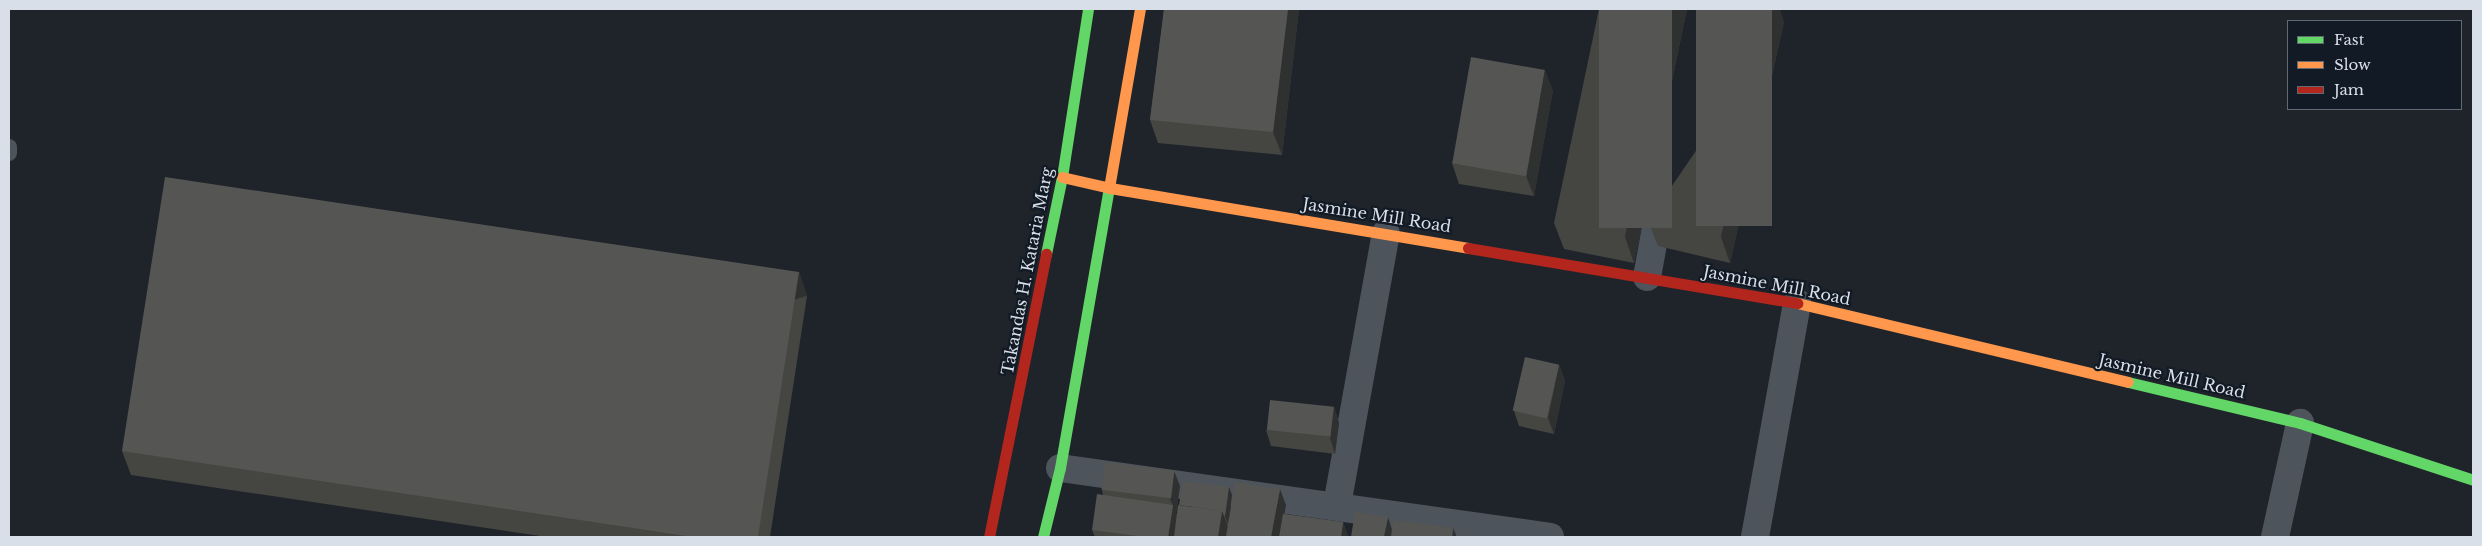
<!DOCTYPE html>
<html>
<head>
<meta charset="utf-8">
<style>
  body { margin:0 }
  #map { position:relative; width:2482px; height:546px; overflow:hidden; background:#1f242a; font-family:"Libre Baskerville",serif }
  div>[style] { position:absolute }
  [style*='--x'] { left:calc(var(--x)*1px); top:calc(var(--y)*1px); width:calc(var(--w)*1px); rotate:calc(var(--a)*1deg) }
  .lane>* { height:16px; margin:-8px; padding:0 8px; transform-origin:8px; border-radius:8px; background:#4e545c }
  .street>* { height:28px; margin:-14px; padding:0 14px; transform-origin:14px; border-radius:14px; background:#4e545c }
  .fast>* { height:11px; margin:-5.5px; padding:0 5.5px; transform-origin:5.5px; border-radius:5.5px; background:#63d668 }
  .slow>* { height:11px; margin:-5.5px; padding:0 5.5px; transform-origin:5.5px; border-radius:5.5px; background:#ff974d }
  .jam>* { height:11px; margin:-5.5px; padding:0 5.5px; transform-origin:5.5px; border-radius:5.5px; background:#b3261e }
  .wall>* { inset:0; background:#454541 }
  .shaded-wall>* { inset:0; background:#2f3130; transform-origin:0 0 }
  .building>* { inset:0; background:#555553; transform-origin:0 0 }
  span { translate:-50% -50%; white-space:nowrap; text-align:center; line-height:1.15; -webkit-text-stroke:4.5px #111a25; paint-order:stroke }
  .street-label { font-size:16px; color:#d9dfe8 }
  .frame { position:absolute; inset:0; border:10px solid #d9dfe8; pointer-events:none }
  .legend { position:absolute; left:2287px; top:20px; width:175px; height:90px; box-sizing:border-box; background:#111a25; border:1px solid #616973; margin:0; padding:6px 9px; list-style:none; font-size:15px; color:#d9dfe8 }
  .legend li { display:flex; align-items:center; gap:10px; height:25px }
  .legend b { width:25px; border:1px solid #616973 }
</style>
</head>
<body>
<div id="map">
  <div class="lane">
    <i style="--x:9;--y:147;--w:6;--a:90"></i>
  </div>
  <div class="street">
    <i style="--x:1647;--y:277;--w:78;--a:-79.7"></i>
    <i style="--x:1060;--y:468;--w:495;--a:8"></i>
    <i style="--x:1337;--y:505;--w:276;--a:-79.8"></i>
    <i style="--x:1755;--y:537;--w:238;--a:-79.8"></i>
    <i style="--x:2275;--y:537;--w:117;--a:-77.6"></i>
  </div>
  <div class="fast">
    <i style="--x:1046;--y:254;--w:79;--a:-78.3"></i>
    <i style="--x:1062;--y:177;--w:170;--a:-81.2"></i>
    <i style="--x:2128;--y:382;--w:177;--a:13.4"></i>
    <i style="--x:2300;--y:423;--w:182;--a:18.2"></i>
    <i style="--x:1043;--y:537;--w:71;--a:-76.2"></i>
    <i style="--x:1060;--y:468;--w:284;--a:-80.1"></i>
  </div>
  <div class="slow">
    <i style="--x:1062;--y:177;--w:49;--a:12.9"></i>
    <i style="--x:1110;--y:188;--w:363;--a:9.5"></i>
    <i style="--x:1109;--y:188;--w:182;--a:-80.2"></i>
    <i style="--x:1797;--y:303;--w:340;--a:13.4"></i>
  </div>
  <div class="jam">
    <i style="--x:1468;--y:248;--w:334;--a:9.5"></i>
    <i style="--x:989;--y:537;--w:289;--a:-78.6"></i>
  </div>
  <div class="wall">
    <i style="clip-path:polygon(1164px 9px,1299px 9px,1282px 155px,1158px 143px,1150px 120px)"></i>
    <i style="clip-path:polygon(1599px 9px,1687px 9px,1634px 263px,1564px 249px,1554px 223px)"></i>
    <i style="clip-path:polygon(1784px 22px,1730px 263px,1658px 246px,1648px 221px)"></i>
    <i style="clip-path:polygon(1553px 90px,1534px 196px,1459px 184px,1452px 163px)"></i>
    <i style="clip-path:polygon(799px 272px,807px 296px,770px 537px,547px 537px,131px 475px,122px 451px)"></i>
    <i style="clip-path:polygon(1559px 365px,1565px 381px,1554px 434px,1519px 426px,1514px 411px)"></i>
    <i style="clip-path:polygon(1334px 407px,1339px 423px,1335px 454px,1271px 446px,1266px 430px)"></i>
    <i style="clip-path:polygon(1174px 471px,1180px 486px,1176px 513px,1177px 515px,1229px 487px,1232px 495px,1229px 518px,1286px 505px,1284px 514px,1343px 522px,1348px 537px,1095px 537px,1092px 530px,1103px 495px,1102px 490px)"></i>
  </div>
  <div class="shaded-wall">
    <i style="clip-path:polygon(1288px 9px,1299px 9px,1282px 155px,1273px 132px)"></i>
    <i style="clip-path:polygon(1672px 9px,1687px 9px,1634px 263px,1625px 237px)"></i>
    <i style="clip-path:polygon(1772px 9px,1780px 9px,1784px 22px,1730px 263px,1721px 237px)"></i>
    <i style="clip-path:polygon(1545px 70px,1553px 90px,1534px 196px,1526px 176px)"></i>
    <i style="left:799px;top:272px;width:25px;height:268px;rotate:72deg"></i>
    <i style="clip-path:polygon(1559px 365px,1565px 381px,1554px 434px,1548px 418px)"></i>
    <i style="clip-path:polygon(1334px 407px,1339px 423px,1335px 454px,1330px 438px)"></i>
    <i style="clip-path:polygon(1174px 471px,1180px 486px,1176px 513px,1179px 520px,1176px 537px,1168px 537px,1173px 506px,1170px 499px)"></i>
    <i style="clip-path:polygon(1229px 487px,1232px 495px,1228px 524px,1225px 516px)"></i>
    <i style="clip-path:polygon(1280px 489px,1286px 505px,1280px 537px,1271px 537px)"></i>
    <i style="clip-path:polygon(1222px 511px,1228px 527px,1226px 537px,1218px 537px)"></i>
    <i style="clip-path:polygon(1388px 517px,1393px 533px,1393px 537px,1384px 537px)"></i>
    <i style="clip-path:polygon(1343px 522px,1348px 537px,1341px 537px)"></i>
    <i style="clip-path:polygon(1453px 528px,1457px 537px,1452px 537px)"></i>
  </div>
  <div class="building">
    <i style="clip-path:polygon(1164px 9px,1288px 9px,1273px 132px,1150px 120px)"></i>
    <i style="left:1599px;top:9px;width:73px;height:219px"></i>
    <i style="left:1696px;top:9px;width:76px;height:217px"></i>
    <i style="left:1471px;top:57px;width:75px;height:108px;rotate:10deg"></i>
    <i style="clip-path:polygon(165px 177px,799px 272px,758px 537px,693px 537px,122px 451px)"></i>
    <i style="left:1525px;top:357px;width:35px;height:55px;rotate:13deg"></i>
    <i style="left:1270px;top:400px;width:64px;height:30px;rotate:6deg"></i>
    <i style="left:1105px;top:462px;width:70px;height:28px;rotate:7deg"></i>
    <i style="clip-path:polygon(1183px 481px,1229px 487px,1225px 516px,1224px 515px,1222px 511px,1179px 505px)"></i>
    <i style="clip-path:polygon(1235px 482px,1280px 489px,1271px 537px,1226px 537px)"></i>
    <i style="clip-path:polygon(1097px 494px,1173px 505px,1168px 537px,1145px 537px,1092px 530px)"></i>
    <i style="clip-path:polygon(1178px 505px,1222px 511px,1218px 537px,1174px 537px)"></i>
    <i style="clip-path:polygon(1355px 512px,1388px 517px,1384px 537px,1351px 537px)"></i>
    <i style="clip-path:polygon(1283px 514px,1343px 522px,1341px 537px,1279px 537px)"></i>
    <i style="clip-path:polygon(1393px 520px,1453px 528px,1452px 537px,1391px 537px)"></i>
    <i style="clip-path:polygon(1456px 535px,1474px 537px,1456px 537px)"></i>
  </div>
  <div class="street-label">
    <span style="left:1377px;top:215px;rotate:9deg">Jasmine Mill Road</span>
    <span style="left:1027px;top:271px;rotate:-79deg">Takandas H. Kataria Marg</span>
    <span style="left:1777px;top:285px;rotate:11deg">Jasmine Mill Road</span>
    <span style="left:2172px;top:376px;rotate:13deg">Jasmine Mill Road</span>
  </div>
  <div class="frame"></div>
  <ul class="legend">
  <li><b style="height:6px;background:#63d668"></b>Fast</li>
  <li><b style="height:6px;background:#ff974d"></b>Slow</li>
  <li><b style="height:6px;background:#b3261e"></b>Jam</li>
  </ul>
</div>
</body>
</html>
